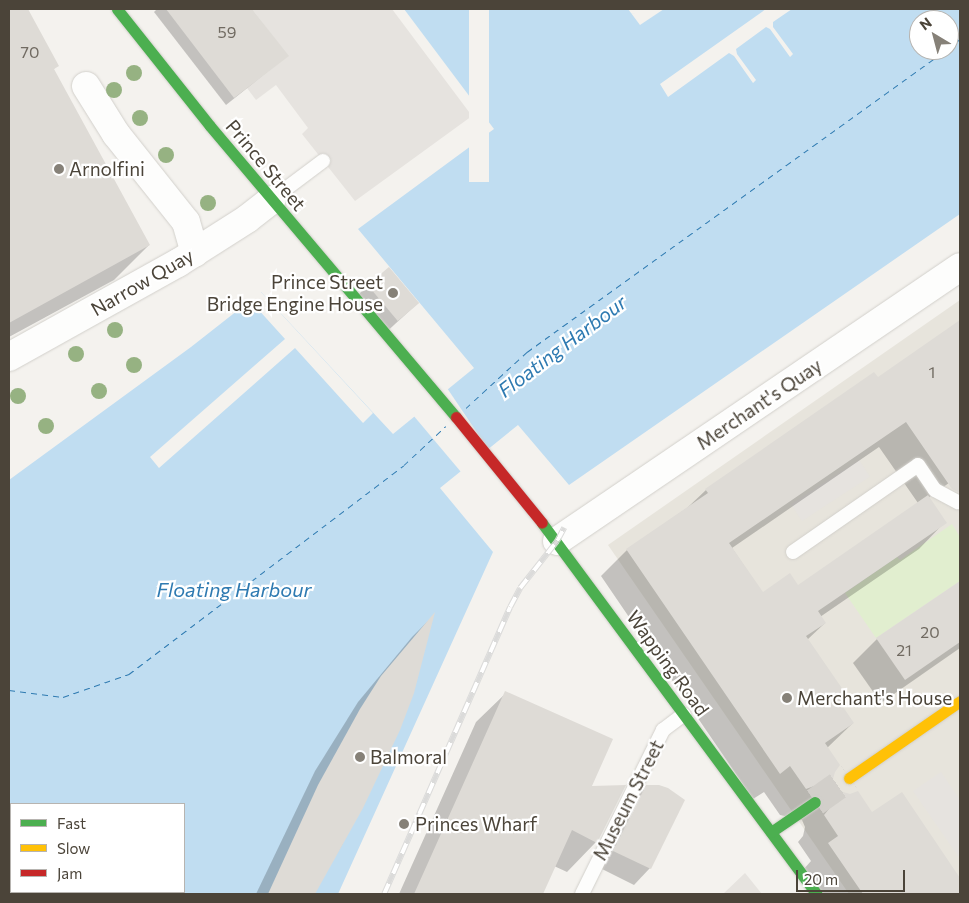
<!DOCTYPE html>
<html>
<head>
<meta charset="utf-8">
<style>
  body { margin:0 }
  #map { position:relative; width:969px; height:903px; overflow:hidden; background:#f4f2ee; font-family:Commissioner,sans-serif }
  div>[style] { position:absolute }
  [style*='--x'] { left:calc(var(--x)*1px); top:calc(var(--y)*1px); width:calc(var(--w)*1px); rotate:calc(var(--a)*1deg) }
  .residential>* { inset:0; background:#e7e4dc }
  .green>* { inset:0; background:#e1eecf }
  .parking>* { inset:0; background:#e6e3df; transform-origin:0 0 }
  .water>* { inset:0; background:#c0ddf1 }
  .pier>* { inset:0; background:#f4f2ee; transform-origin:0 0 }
  .shadow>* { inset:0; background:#0003 }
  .ferry>* { height:1px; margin-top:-0.5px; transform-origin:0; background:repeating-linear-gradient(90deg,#2e7ab1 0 6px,transparent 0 11px) }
  .building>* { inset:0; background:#dedbd6; transform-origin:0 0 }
  .secondary-tunnel>* { height:28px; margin-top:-14px; transform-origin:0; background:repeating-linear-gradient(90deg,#d2cfca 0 28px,transparent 0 42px) }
  .roads { filter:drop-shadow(0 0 1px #d2d0cb) drop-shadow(0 0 1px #d2d0cb) }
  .lane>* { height:14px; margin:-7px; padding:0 7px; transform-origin:7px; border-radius:7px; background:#fdfdfc }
  .street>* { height:28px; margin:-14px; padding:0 14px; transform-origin:14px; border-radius:14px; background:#fdfdfc }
  .fast>* { height:11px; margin:-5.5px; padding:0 5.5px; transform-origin:5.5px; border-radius:5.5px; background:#4caf50 }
  .slow>* { height:11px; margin:-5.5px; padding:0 5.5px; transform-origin:5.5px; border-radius:5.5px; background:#ffc107 }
  .jam>* { height:11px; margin:-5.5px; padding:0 5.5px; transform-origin:5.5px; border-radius:5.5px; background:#c62828 }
  .rail>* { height:5.5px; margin-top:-2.75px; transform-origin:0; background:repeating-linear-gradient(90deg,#fff 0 11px,#dbdbda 0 22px); box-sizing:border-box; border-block:1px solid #dbdbda }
  .trees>* { width:16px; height:16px; margin:-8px; border-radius:50%; background:#96b282 }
  .dots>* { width:14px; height:14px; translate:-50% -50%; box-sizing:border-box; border:2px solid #fff; border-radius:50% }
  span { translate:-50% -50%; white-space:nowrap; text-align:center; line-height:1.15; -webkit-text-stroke:4.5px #fff; paint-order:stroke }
  .number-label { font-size:16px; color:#706a61 }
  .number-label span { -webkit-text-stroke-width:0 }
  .street-label { font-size:19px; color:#4b4439 }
  .poi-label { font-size:19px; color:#4b4439 }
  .left { translate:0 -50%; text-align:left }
  .right { translate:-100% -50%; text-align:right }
  .water-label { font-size:20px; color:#2e7ab1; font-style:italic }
  .frame { position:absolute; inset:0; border:10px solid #4b4439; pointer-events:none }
  .legend { position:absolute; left:10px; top:803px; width:175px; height:90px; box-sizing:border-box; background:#fff; border:1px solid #b7b4b0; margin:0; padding:6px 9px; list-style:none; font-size:15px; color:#4b4439 }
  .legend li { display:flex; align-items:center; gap:10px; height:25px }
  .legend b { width:25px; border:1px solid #b7b4b0 }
  .north { position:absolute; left:909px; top:10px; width:50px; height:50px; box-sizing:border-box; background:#fff; border:1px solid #b7b4b0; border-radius:50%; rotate:323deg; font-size:14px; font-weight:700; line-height:20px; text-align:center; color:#4b4439 }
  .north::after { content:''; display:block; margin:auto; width:18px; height:22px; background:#868178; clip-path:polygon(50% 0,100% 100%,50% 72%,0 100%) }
  .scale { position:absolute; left:796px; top:870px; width:109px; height:22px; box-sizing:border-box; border:2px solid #4b4439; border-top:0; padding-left:6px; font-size:15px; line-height:18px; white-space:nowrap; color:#4b4439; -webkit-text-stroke:4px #fff; paint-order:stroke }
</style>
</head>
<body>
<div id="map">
  <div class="residential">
    <i style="clip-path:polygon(960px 300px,960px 894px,849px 894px,608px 545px)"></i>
  </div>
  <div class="green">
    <i style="clip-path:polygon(952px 524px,960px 537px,960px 581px,876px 638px,845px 593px,897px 557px,900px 560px)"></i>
  </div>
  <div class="parking">
    <i style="clip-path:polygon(252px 9px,392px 9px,472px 116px,355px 201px,302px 134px,308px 128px,276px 85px,256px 100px,247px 88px,288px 56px)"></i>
    <i style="left:859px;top:460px;width:20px;height:81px;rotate:57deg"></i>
    <i style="clip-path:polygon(941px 772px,960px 800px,960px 855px,958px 856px,913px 791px)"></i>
    <i style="clip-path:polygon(745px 873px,762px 894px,723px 894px)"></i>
  </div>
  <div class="water">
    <i style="clip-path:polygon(evenodd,404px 9px,628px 9px,640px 25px,664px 9px,960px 9px,960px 214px,569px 485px,518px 425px,440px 488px,493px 552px,338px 894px,9px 894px,9px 480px,191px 347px,261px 292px,393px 434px,474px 368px,358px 229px,494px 129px,404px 9px,919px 20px,949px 20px,949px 50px,919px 50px,919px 20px,404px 9px,11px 804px,184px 804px,184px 892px,11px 892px,11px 804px)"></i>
  </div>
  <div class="pier">
    <i style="left:469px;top:9px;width:20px;height:173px"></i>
    <i style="clip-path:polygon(766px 9px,792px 9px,773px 22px,773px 27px,793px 54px,790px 57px,770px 29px,766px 27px,736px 49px,737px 54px,756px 80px,753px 83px,734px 56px,729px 53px,668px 97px,660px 84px)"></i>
    <i style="clip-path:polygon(259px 290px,373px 413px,363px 423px,295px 348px,159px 468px,150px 457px,285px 339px,248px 298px)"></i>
    <i style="clip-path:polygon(447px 388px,490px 452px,461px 472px,413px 415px)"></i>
  </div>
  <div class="shadow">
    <i style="clip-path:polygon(9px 9px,27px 9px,57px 65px,53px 70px,149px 245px,114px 280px,9px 337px)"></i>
    <i style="clip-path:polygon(157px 9px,251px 9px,287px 56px,226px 105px,154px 12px)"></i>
    <i style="clip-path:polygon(368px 285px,418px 303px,382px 336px,352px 301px)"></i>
    <i style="clip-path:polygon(evenodd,960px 321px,960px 475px,928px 498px,945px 522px,919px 549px,820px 617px,825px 623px,807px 640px,846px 696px,839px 704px,853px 723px,827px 748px,834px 771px,832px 779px,835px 787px,872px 814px,902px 794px,960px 880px,960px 894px,819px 894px,803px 870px,811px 861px,798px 842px,803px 836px,805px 827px,802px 820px,780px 815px,764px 792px,753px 799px,601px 576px,627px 550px,687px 508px,706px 490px,877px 379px,960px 321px,879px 447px,918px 503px,798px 587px,763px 594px,732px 548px,879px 447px)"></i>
    <i style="clip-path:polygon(960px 582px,960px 648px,881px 703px,853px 663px,877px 639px)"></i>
    <i style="clip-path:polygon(433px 616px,342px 845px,312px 894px,256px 894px,315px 771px,358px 702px,412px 637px)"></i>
    <i style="clip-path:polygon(506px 693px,590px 787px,596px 842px,567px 872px,554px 866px,542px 894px,399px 894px,476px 722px)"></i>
    <i style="clip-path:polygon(646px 786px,650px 868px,634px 885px,598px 867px,629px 803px)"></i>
  </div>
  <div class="ferry">
    <i style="--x:949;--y:48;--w:14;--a:-39"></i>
    <i style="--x:466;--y:408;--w:83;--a:-42.6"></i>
    <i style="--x:527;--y:352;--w:516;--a:-35.78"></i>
    <i style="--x:9;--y:690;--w:54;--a:7.4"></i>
    <i style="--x:63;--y:697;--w:70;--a:-19.2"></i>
    <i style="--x:129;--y:674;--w:345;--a:-37.2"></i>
    <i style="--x:404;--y:465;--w:57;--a:-42.9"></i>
    <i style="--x:9;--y:825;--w:4;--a:63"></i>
    <i style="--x:32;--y:894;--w:2;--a:-90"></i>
  </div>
  <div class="building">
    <i style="clip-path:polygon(9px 9px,28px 9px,59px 66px,54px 69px,150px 245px,9px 323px)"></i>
    <i style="clip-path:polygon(166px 9px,252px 9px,289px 56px,234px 98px)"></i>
    <i style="left:389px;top:267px;width:47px;height:28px;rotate:50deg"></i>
    <i style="clip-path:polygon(960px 320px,960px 493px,952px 489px,906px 422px,729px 543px,763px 592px,790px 573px,798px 585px,928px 495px,947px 523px,818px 611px,826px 623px,806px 636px,848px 697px,839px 701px,854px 723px,825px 743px,840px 765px,835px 772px,833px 779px,836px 786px,843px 792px,850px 794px,858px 791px,872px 812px,902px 792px,960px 878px,960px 894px,863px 894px,828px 843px,838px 836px,824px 815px,829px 809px,831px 801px,828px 793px,822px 788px,814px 786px,806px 789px,790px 766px,780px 774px,626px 549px,708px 493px,705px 489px,874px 372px,878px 377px)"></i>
    <i style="clip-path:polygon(960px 581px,960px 642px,905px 680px,876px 638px)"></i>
    <i style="clip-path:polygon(435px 612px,414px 693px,400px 730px,363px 808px,315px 894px,268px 894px,318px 785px,360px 709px,381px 676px)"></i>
    <i style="clip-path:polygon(505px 691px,613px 739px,592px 786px,626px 785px,597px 843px,572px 830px,543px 894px,414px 894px)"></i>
    <i style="clip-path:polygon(646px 785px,659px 785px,668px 788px,685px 800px,651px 869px,613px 851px)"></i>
  </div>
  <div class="secondary-tunnel">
    <i style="--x:815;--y:802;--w:42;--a:-35.2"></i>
  </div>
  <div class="roads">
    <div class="lane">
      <i style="--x:271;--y:200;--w:65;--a:-36.9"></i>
      <i style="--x:793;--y:552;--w:152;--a:-34.8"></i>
      <i style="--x:918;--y:465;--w:30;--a:56"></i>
      <i style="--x:935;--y:490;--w:26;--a:28"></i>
      <i style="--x:582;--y:894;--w:183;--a:-63.7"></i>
      <i style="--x:663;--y:730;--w:26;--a:-37"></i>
    </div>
    <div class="street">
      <i style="--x:86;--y:86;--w:57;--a:58"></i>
      <i style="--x:116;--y:134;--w:112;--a:51.5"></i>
      <i style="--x:186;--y:222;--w:32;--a:74"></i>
      <i style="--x:9;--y:357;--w:193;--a:-29.1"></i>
      <i style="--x:178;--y:263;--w:82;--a:-32.5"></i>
      <i style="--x:247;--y:219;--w:31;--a:-38"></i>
      <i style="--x:557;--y:541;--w:487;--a:-34.2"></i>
    </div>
    <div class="fast">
      <i style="--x:117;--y:9;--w:149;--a:51.5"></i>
      <i style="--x:210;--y:126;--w:381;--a:49.8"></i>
      <i style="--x:542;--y:523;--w:462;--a:53.5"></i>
      <i style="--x:771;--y:832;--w:53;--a:-34.3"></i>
    </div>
    <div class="slow">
      <i style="--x:849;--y:778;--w:135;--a:-34.7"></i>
    </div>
    <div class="jam">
      <i style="--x:456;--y:417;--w:136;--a:50.9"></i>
    </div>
  </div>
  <div class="rail">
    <i style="--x:384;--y:894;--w:313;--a:-66.3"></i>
    <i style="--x:510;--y:607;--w:21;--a:-62"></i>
    <i style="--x:520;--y:588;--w:60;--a:-51.8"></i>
    <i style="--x:557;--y:541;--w:15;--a:-62"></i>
  </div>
  <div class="trees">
    <i style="left:134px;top:73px"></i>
    <i style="left:114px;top:90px"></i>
    <i style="left:140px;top:118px"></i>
    <i style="left:166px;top:155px"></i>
    <i style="left:208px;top:203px"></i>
    <i style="left:115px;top:330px"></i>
    <i style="left:76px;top:354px"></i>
    <i style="left:134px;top:365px"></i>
    <i style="left:99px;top:391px"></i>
    <i style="left:18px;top:396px"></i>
    <i style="left:46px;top:426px"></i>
  </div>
  <div class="dots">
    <i style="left:59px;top:169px;background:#868178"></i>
    <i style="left:393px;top:293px;background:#868178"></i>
    <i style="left:787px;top:698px;background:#868178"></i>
    <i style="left:360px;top:757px;background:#868178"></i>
    <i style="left:404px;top:824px;background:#868178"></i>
  </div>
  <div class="number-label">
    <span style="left:227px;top:32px">59</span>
    <span style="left:30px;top:52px">70</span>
    <span style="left:932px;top:372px">1</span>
    <span style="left:930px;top:632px">20</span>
    <span style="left:904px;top:650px">21</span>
  </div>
  <div class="street-label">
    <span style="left:266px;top:165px;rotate:50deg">Prince Street</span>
    <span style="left:142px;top:282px;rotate:-30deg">Narrow Quay</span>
    <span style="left:759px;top:404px;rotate:-34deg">Merchant's Quay</span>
    <span style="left:668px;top:663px;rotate:54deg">Wapping Road</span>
    <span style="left:628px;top:800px;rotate:-63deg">Museum Street</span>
  </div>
  <div class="poi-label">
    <span class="left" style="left:69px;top:169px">Arnolfini</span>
    <span class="right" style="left:383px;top:293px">Prince Street<br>Bridge Engine House</span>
    <span class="left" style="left:797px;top:698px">Merchant's House</span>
    <span class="left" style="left:370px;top:757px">Balmoral</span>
    <span class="left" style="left:415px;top:824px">Princes Wharf</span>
  </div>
  <div class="water-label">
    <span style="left:562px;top:346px;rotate:-37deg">Floating Harbour</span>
    <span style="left:234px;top:589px">Floating Harbour</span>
  </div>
  <div class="frame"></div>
  <ul class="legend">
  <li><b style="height:6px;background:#4caf50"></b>Fast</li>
  <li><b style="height:6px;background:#ffc107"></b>Slow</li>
  <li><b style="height:6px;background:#c62828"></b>Jam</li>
  </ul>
  <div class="north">N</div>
  <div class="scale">20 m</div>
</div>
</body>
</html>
